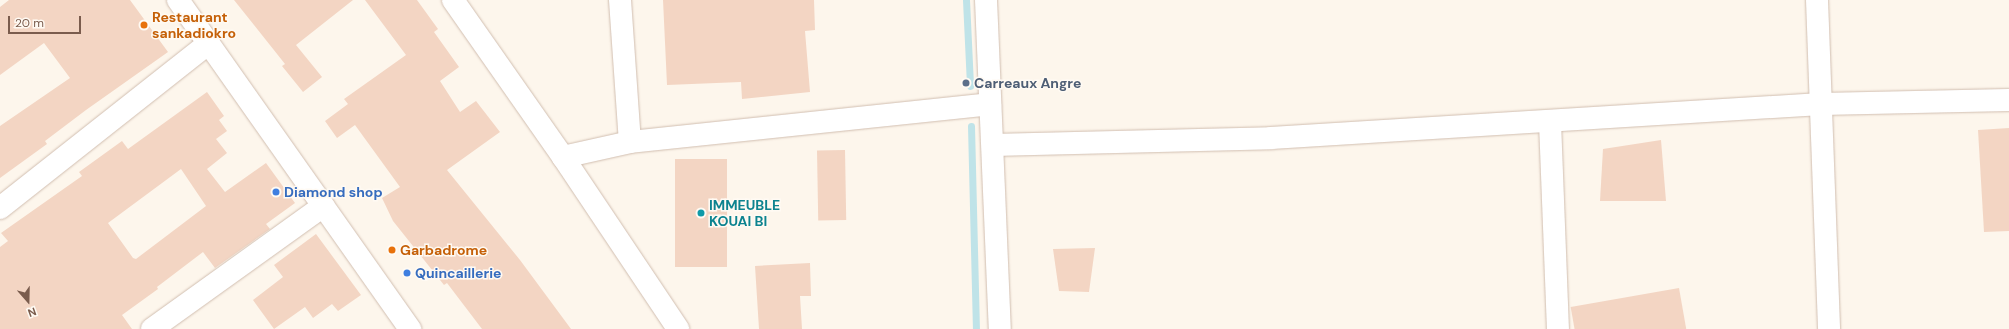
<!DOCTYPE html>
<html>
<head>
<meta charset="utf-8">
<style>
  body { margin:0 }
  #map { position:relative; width:2009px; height:329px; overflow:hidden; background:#fdf6ec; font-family:"DM Sans",sans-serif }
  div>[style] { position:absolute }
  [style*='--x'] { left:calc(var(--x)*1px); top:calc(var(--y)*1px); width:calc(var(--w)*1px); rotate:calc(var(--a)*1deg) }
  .stream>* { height:7px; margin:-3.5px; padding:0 3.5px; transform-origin:3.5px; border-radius:3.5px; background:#bfe3e8 }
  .building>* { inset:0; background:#f3d5c3; transform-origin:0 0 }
  .roads { filter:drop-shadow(0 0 1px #d1beb0) drop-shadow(0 0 1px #d1beb0) }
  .minor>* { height:22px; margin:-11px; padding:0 11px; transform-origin:11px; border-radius:11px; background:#fff }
  .dots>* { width:11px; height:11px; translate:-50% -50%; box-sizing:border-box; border:2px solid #fffaf3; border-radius:50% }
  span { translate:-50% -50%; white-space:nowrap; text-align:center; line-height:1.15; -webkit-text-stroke:3px #fffaf3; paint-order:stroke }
  .food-label { font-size:14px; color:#c56008; font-weight:700 }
  .left { translate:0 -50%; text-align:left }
  .service-label { font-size:14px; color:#4e5e75; font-weight:700 }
  .shop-label { font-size:14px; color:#366cbe; font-weight:700 }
  .culture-label { font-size:14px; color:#0d838f; font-weight:700 }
  .north { position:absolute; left:8px; top:281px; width:40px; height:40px; -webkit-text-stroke:3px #fffaf3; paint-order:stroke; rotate:160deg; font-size:11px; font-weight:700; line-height:16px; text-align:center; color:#7a5c4d }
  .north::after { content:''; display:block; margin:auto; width:14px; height:18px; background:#7a5c4d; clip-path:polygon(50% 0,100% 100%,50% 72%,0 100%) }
  .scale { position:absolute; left:8px; top:16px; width:73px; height:18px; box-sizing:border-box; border:2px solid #7a5c4d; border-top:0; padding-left:5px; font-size:12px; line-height:14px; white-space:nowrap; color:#7a5c4d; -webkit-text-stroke:3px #fffaf3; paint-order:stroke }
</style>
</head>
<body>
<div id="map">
  <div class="stream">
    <i style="--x:966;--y:0;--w:86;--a:87.3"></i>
    <i style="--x:971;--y:126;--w:203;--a:88.6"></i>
  </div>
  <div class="building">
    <i style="clip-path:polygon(9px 0,130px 0,168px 52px,86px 110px,45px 141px,47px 144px,0 178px,0 126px,70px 78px,44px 43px,0 75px,0 7px)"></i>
    <i style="clip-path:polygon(234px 0,353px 0,296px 45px,322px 77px,303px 92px,282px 66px,285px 64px)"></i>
    <i style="clip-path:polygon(365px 0,417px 0,438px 29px,434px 32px,459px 67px,440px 81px,460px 112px,476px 101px,500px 132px,447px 170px,520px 260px,571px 329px,482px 329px,447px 283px,444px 285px,393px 221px,382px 198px,400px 187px,355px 125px,337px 138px,325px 121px,348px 104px,344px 99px,406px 55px)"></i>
    <i style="clip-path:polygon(663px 0,814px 0,815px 30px,805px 31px,810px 92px,742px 99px,741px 82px,667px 85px)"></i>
    <i style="clip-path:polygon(evenodd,207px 92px,224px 116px,219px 120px,227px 131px,216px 139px,227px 153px,207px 169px,225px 192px,266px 163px,295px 203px,266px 224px,270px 229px,215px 268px,203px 252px,157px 287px,158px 289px,122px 315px,132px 329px,0 329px,0 247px,8px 241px,1px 233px,82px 176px,79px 172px,122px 141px,128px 149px,207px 92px,181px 169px,206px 206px,136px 259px,133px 258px,108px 223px,181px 169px)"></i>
    <i style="clip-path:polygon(2009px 128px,2009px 231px,1984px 232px,1978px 130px)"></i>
    <i style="clip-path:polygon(1661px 140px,1666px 201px,1600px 201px,1603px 149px)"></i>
    <i style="left:845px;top:150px;width:70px;height:28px;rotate:89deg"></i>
    <i style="left:727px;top:159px;width:108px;height:52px;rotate:90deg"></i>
    <i style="clip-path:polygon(316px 234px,361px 295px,338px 311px,332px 304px,313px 318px,305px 307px,274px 329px,253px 300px,283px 277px,274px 265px)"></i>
    <i style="clip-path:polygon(1095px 248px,1089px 292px,1059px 291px,1053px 249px)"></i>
    <i style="clip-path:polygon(810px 263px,811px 296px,800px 296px,802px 329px,759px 329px,755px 266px)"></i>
    <i style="left:1679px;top:288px;width:42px;height:110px;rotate:80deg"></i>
  </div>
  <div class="roads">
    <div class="minor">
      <i style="--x:178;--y:0;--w:403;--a:54.8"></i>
      <i style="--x:453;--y:0;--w:192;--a:55"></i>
      <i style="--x:563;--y:157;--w:207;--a:56.2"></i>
      <i style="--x:620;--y:0;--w:142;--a:86"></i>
      <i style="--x:986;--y:0;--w:329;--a:87.6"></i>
      <i style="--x:1817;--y:0;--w:329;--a:87.9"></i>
      <i style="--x:1550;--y:122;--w:207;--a:87.8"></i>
      <i style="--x:993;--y:145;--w:278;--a:-1.4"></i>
      <i style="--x:1271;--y:138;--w:551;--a:-3.54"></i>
      <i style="--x:1821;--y:104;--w:188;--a:-1.2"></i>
      <i style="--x:563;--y:157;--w:69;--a:-12.6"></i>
      <i style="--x:630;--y:142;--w:362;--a:-6"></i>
      <i style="--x:0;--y:208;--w:266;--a:-38.3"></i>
      <i style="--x:152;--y:329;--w:211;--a:-35.7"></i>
    </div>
  </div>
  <div class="dots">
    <i style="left:144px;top:25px;background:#e8710a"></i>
    <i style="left:966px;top:83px;background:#5c6f8a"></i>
    <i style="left:276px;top:192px;background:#3f7fe0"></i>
    <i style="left:701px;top:213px;background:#0f9aa8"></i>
    <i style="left:392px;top:250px;background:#e8710a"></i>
    <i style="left:407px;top:273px;background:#3f7fe0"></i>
  </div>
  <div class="food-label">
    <span class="left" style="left:152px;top:25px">Restaurant<br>sankadiokro</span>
    <span class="left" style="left:400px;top:250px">Garbadrome</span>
  </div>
  <div class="service-label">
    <span class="left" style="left:974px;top:83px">Carreaux Angre</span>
  </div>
  <div class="shop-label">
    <span class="left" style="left:284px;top:192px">Diamond shop</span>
    <span class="left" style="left:415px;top:273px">Quincaillerie</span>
  </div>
  <div class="culture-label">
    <span class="left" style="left:709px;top:213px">IMMEUBLE<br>KOUAI BI</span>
  </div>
  <div class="north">N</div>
  <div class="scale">20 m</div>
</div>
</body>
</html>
